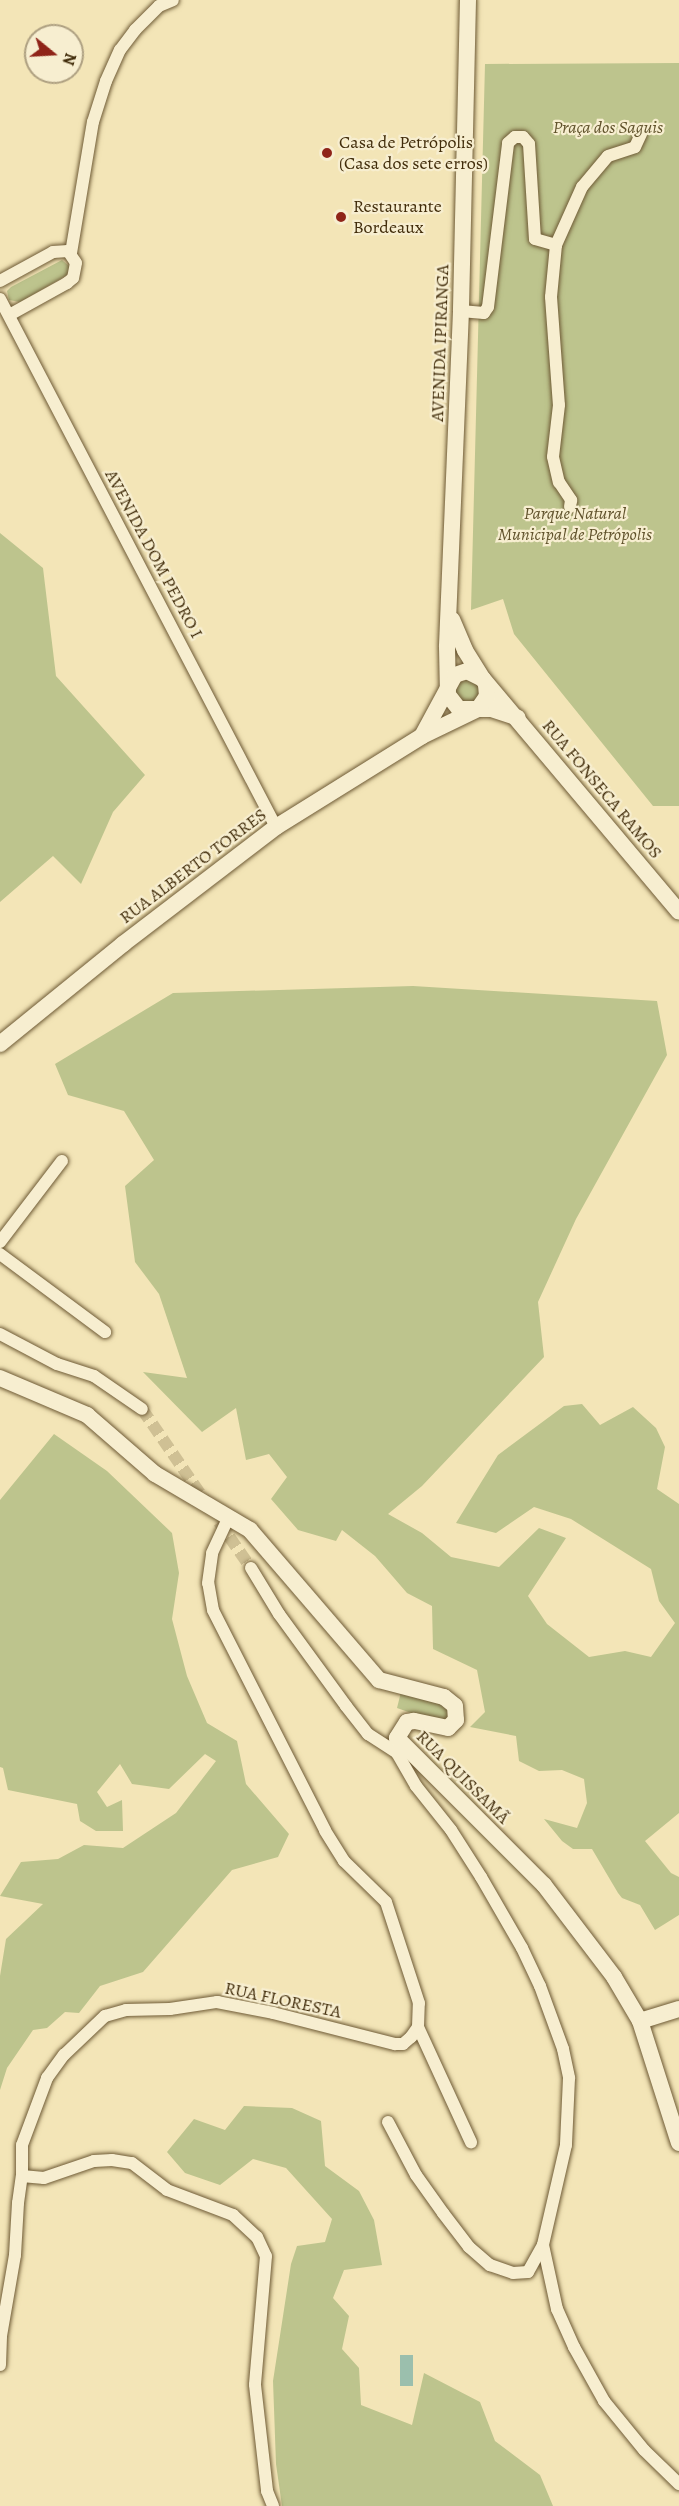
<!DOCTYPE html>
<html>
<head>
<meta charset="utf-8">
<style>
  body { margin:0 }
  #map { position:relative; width:679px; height:2506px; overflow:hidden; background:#f3e5b7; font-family:Alegreya,serif }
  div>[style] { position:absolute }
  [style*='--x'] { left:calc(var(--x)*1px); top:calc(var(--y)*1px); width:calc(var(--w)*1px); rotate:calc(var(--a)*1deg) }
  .green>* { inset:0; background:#bdc48d }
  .round { border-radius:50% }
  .water>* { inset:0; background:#9bbfad; transform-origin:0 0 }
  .street-tunnel>* { height:12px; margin-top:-6px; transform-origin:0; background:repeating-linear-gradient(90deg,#cfc094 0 12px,transparent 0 18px) }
  .roads { filter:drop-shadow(0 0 2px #6e5a35) drop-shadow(0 0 2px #6e5a35) }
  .street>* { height:12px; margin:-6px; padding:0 6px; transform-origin:6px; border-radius:6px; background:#f7eed0 }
  .secondary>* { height:16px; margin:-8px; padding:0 8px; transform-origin:8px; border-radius:8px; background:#f7eed0 }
  .dots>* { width:16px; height:16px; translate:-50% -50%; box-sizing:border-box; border:3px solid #f7eed0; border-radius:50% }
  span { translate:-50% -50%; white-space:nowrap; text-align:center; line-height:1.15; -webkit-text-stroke:4.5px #f7eed0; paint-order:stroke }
  .park-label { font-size:18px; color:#60522b; font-style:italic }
  .poi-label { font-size:18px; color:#412c0a }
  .left { translate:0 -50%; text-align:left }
  .street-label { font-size:18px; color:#412c0a }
  .north { position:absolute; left:24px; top:24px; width:60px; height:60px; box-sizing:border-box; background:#f7eed0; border:2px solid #aea081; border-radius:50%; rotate:108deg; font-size:16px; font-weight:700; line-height:24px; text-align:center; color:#412c0a }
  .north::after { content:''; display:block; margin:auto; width:21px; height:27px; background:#8f2418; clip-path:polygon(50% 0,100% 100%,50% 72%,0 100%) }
</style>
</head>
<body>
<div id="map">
  <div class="green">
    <i style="clip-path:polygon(679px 63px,679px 806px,653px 806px,514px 634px,503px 599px,471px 610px,485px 64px)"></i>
    <i style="clip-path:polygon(62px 260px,70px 267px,67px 275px,20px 302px,9px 300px,7px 291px,11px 287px)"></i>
    <i style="clip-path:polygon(0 533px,43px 568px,56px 676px,145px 775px,113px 812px,81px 884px,53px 856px,0 902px)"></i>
    <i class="round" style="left:456px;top:680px;width:24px;height:24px"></i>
    <i style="clip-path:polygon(413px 986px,657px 1001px,667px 1055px,576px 1219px,538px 1302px,544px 1357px,422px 1486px,388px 1514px,422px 1533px,451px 1557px,499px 1567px,539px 1528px,566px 1538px,528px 1596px,547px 1624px,589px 1657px,625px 1651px,651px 1657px,675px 1623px,659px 1601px,651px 1569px,571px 1519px,534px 1507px,496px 1533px,456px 1523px,498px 1455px,564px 1406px,582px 1404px,600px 1425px,633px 1407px,656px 1428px,665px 1447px,657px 1489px,679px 1504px,679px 1813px,645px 1841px,671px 1873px,679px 1877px,679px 1915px,655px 1930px,640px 1905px,622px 1898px,618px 1893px,592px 1849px,573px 1849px,562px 1841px,544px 1819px,577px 1828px,587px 1803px,584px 1779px,562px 1770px,539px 1771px,519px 1761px,516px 1736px,470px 1727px,485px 1712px,477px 1670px,433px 1649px,432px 1606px,407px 1593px,375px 1556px,342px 1530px,336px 1541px,298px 1530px,271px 1499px,287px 1477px,269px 1454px,246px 1460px,236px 1408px,202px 1432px,143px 1372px,187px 1378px,159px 1294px,135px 1262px,125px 1186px,154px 1160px,124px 1111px,68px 1095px,55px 1064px,173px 993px)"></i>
    <i style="clip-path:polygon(54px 1434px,107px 1471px,172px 1533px,179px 1573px,172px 1619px,187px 1676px,207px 1723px,237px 1741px,246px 1784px,289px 1834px,278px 1857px,232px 1870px,143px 1972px,100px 1986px,79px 2013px,65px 2012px,47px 2028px,33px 2030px,7px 2068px,0 2090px,0 1976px,6px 1939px,43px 1904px,0 1896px,21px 1862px,58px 1859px,84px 1845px,123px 1848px,176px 1813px,216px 1761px,205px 1754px,169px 1789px,132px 1784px,120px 1764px,97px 1792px,107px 1807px,122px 1800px,123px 1831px,96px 1831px,80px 1821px,77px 1804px,8px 1790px,3px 1768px,0 1767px,0 1500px)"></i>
    <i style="clip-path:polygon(401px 1692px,445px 1705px,448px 1711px,447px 1720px,437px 1722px,397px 1708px)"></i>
    <i style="clip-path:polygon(244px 2106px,292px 2108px,321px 2121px,325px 2166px,359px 2191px,374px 2220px,382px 2265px,344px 2270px,333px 2298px,349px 2316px,342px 2349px,359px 2368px,361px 2405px,412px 2425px,424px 2373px,480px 2402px,495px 2441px,540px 2475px,553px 2506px,282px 2506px,276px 2464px,273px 2381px,291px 2264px,297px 2246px,325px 2242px,332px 2219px,286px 2168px,253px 2159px,220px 2185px,185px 2173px,167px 2152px,194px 2119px,225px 2130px)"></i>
  </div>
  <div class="water">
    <i style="left:400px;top:2355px;width:13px;height:31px"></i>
  </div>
  <div class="street-tunnel">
    <i style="--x:142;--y:1409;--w:113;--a:55.5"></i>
    <i style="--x:219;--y:1522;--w:56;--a:55.2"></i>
  </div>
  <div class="roads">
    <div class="street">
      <i style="--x:556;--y:245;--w:52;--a:95.5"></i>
      <i style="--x:551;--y:297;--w:108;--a:85.8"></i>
      <i style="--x:559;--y:405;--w:52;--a:96.6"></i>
      <i style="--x:553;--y:457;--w:26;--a:77"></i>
      <i style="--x:559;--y:482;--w:22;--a:56"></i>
      <i style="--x:571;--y:500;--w:7;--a:98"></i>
      <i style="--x:71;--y:253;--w:133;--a:-80.5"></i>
      <i style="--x:93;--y:122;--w:43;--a:-72.4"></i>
      <i style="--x:106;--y:81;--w:34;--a:-66"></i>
      <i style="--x:120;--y:50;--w:25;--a:-53"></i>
      <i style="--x:135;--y:30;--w:34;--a:-45"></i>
      <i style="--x:159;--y:6;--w:15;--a:-23"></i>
      <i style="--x:0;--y:281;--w:60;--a:-28.7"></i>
      <i style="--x:53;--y:252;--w:15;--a:-4"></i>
      <i style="--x:68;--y:251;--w:14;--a:56"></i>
      <i style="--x:76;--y:263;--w:15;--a:101"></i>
      <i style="--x:73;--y:278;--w:8;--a:140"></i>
      <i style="--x:67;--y:283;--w:66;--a:151.1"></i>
      <i style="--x:0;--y:299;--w:596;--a:62.4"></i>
      <i style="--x:461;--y:311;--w:23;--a:5"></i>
      <i style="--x:484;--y:313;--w:7;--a:-56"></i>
      <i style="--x:488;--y:307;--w:165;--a:-83"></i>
      <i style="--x:508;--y:143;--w:9;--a:-41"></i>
      <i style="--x:515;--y:137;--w:8;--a:0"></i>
      <i style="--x:523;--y:137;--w:9;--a:49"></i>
      <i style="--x:529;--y:144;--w:95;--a:86.4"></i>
      <i style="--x:535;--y:239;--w:22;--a:16"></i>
      <i style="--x:556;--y:245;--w:64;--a:-65.9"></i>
      <i style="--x:582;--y:187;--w:40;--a:-50"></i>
      <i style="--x:608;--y:156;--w:28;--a:-18"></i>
      <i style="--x:635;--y:147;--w:14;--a:-65"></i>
      <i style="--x:0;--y:1242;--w:102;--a:-52.6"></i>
      <i style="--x:0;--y:1254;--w:131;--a:36.6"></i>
      <i style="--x:0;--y:1334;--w:64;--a:27.8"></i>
      <i style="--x:57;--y:1364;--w:39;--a:18"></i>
      <i style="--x:94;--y:1376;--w:58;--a:34.5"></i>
      <i style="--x:251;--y:1568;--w:54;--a:58.7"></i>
      <i style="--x:279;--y:1614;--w:114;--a:53.9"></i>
      <i style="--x:346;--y:1706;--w:36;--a:52"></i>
      <i style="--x:368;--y:1734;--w:35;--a:33"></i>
      <i style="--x:397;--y:1738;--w:15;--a:90"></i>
      <i style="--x:397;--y:1753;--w:38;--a:60"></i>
      <i style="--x:416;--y:1786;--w:56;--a:51.5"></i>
      <i style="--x:451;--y:1830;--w:56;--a:57.4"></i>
      <i style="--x:481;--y:1877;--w:82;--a:60"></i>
      <i style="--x:522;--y:1948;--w:42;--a:64.7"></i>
      <i style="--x:540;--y:1986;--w:67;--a:69.9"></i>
      <i style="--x:563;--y:2049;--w:30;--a:78"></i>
      <i style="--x:569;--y:2078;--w:67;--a:92.6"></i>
      <i style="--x:566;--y:2145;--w:103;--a:103"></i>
      <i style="--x:543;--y:2245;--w:66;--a:77.7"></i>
      <i style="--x:557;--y:2309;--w:42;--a:65.9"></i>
      <i style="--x:574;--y:2347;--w:62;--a:60.9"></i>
      <i style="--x:604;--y:2401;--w:63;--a:50.8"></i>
      <i style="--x:644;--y:2450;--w:49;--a:44.2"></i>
      <i style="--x:418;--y:2027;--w:127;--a:65.3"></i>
      <i style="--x:388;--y:2122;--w:60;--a:62.2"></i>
      <i style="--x:416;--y:2175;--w:47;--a:54.6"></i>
      <i style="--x:443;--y:2213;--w:43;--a:52.6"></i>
      <i style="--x:469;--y:2247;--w:28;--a:41"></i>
      <i style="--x:490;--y:2265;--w:24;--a:19"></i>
      <i style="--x:513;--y:2273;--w:15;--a:-4"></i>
      <i style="--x:528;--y:2272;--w:31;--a:-61"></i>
      <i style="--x:22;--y:2176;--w:22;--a:5"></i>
      <i style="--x:44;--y:2178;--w:53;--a:-18.8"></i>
      <i style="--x:94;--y:2161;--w:18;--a:-3"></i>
      <i style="--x:112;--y:2160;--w:20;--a:9"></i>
      <i style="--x:132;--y:2163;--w:44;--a:37.6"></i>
      <i style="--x:167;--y:2190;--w:71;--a:20.7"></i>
      <i style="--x:233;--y:2215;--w:33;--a:43"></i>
      <i style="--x:257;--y:2237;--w:21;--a:65"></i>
      <i style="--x:266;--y:2256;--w:129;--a:94.9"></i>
      <i style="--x:255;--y:2385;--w:107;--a:83.5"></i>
      <i style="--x:267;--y:2491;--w:16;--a:68"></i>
      <i style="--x:0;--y:2365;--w:29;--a:-88"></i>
      <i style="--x:1;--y:2336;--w:82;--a:-80.2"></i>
      <i style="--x:15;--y:2255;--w:52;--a:-86.7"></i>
      <i style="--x:18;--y:2203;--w:27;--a:-82"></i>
      <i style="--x:22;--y:2176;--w:31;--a:-90"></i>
      <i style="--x:22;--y:2145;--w:72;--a:-69.5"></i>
      <i style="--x:47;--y:2078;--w:29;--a:-54"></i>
      <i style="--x:64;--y:2055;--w:57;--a:-43.6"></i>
      <i style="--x:105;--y:2016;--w:22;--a:-16"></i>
      <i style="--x:126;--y:2010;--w:44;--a:-1.3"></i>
      <i style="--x:170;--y:2009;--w:48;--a:-8.5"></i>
      <i style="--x:217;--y:2002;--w:57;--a:11.1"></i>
      <i style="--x:273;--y:2013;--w:126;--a:14.3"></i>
      <i style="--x:395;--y:2044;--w:8;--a:0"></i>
      <i style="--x:403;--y:2044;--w:11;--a:-41"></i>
      <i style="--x:411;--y:2037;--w:12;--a:-55"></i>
      <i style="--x:418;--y:2027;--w:24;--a:-88"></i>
      <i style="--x:419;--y:2003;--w:106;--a:-108.1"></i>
      <i style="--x:386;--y:1902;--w:59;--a:-135.7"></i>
      <i style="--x:344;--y:1861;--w:36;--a:-122"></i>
      <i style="--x:325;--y:1830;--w:247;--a:-117"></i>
      <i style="--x:213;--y:1610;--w:27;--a:-100"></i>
      <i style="--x:208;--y:1583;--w:30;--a:-82"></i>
      <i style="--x:212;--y:1553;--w:38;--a:-65"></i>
    </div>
    <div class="secondary">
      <i style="--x:468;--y:0;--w:311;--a:91.3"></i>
      <i style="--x:461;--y:311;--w:336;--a:92.4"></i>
      <i style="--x:447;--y:647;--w:48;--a:88.8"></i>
      <i style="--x:448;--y:695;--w:18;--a:52"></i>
      <i style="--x:459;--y:709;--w:32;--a:0"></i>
      <i style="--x:491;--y:709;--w:28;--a:18"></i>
      <i style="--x:422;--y:736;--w:69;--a:-61.6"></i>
      <i style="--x:455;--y:675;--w:13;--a:-18"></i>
      <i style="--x:467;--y:671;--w:18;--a:27"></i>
      <i style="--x:483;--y:679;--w:304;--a:49.9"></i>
      <i style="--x:0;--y:1044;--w:159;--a:-39.1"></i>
      <i style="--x:123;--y:944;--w:193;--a:-37.4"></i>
      <i style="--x:276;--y:827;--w:172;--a:-31.9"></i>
      <i style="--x:422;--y:736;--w:62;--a:-25.7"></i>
      <i style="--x:478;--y:709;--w:16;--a:-55"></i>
      <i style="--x:487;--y:696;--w:12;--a:-95"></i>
      <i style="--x:486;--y:684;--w:40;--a:-122"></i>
      <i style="--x:465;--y:650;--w:33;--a:-113"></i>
      <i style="--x:0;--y:1378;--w:95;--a:23"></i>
      <i style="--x:87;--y:1415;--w:90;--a:40.9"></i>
      <i style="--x:155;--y:1474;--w:110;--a:30.5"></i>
      <i style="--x:250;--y:1530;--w:198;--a:49.3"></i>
      <i style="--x:379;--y:1680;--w:67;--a:14.7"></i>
      <i style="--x:444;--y:1697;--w:14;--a:39"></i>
      <i style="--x:455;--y:1706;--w:14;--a:86"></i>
      <i style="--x:456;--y:1720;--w:11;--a:135"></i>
      <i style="--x:448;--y:1728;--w:35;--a:-168"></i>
      <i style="--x:414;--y:1721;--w:7;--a:172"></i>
      <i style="--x:407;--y:1722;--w:19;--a:122"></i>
      <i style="--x:397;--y:1738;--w:208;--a:45"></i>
      <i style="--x:544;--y:1885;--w:116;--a:52.7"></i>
      <i style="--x:614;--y:1977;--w:51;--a:59.4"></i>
      <i style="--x:640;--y:2021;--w:128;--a:72.3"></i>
      <i style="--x:640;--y:2021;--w:41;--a:-17.1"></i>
    </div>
  </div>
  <div class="dots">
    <i style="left:327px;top:153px;background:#8f2418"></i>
    <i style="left:341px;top:217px;background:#8f2418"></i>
  </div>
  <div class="park-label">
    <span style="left:608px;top:127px">Praça dos Saguis</span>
    <span style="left:575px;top:524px">Parque Natural<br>Municipal de Petrópolis</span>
  </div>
  <div class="poi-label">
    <span class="left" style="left:339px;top:153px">Casa de Petrópolis<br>(Casa dos sete erros)</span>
    <span class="left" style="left:353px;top:217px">Restaurante<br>Bordeaux</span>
  </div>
  <div class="street-label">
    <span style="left:440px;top:343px;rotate:-88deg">AVENIDA IPIRANGA</span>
    <span style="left:154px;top:554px;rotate:62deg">AVENIDA DOM PEDRO I</span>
    <span style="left:602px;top:789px;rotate:50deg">RUA FONSECA RAMOS</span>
    <span style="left:193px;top:866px;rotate:-37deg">RUA ALBERTO TORRES</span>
    <span style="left:463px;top:1777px;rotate:45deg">RUA QUISSAMÃ</span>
    <span style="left:283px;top:2000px;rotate:12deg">RUA FLORESTA</span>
  </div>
  <div class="north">N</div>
</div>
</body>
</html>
